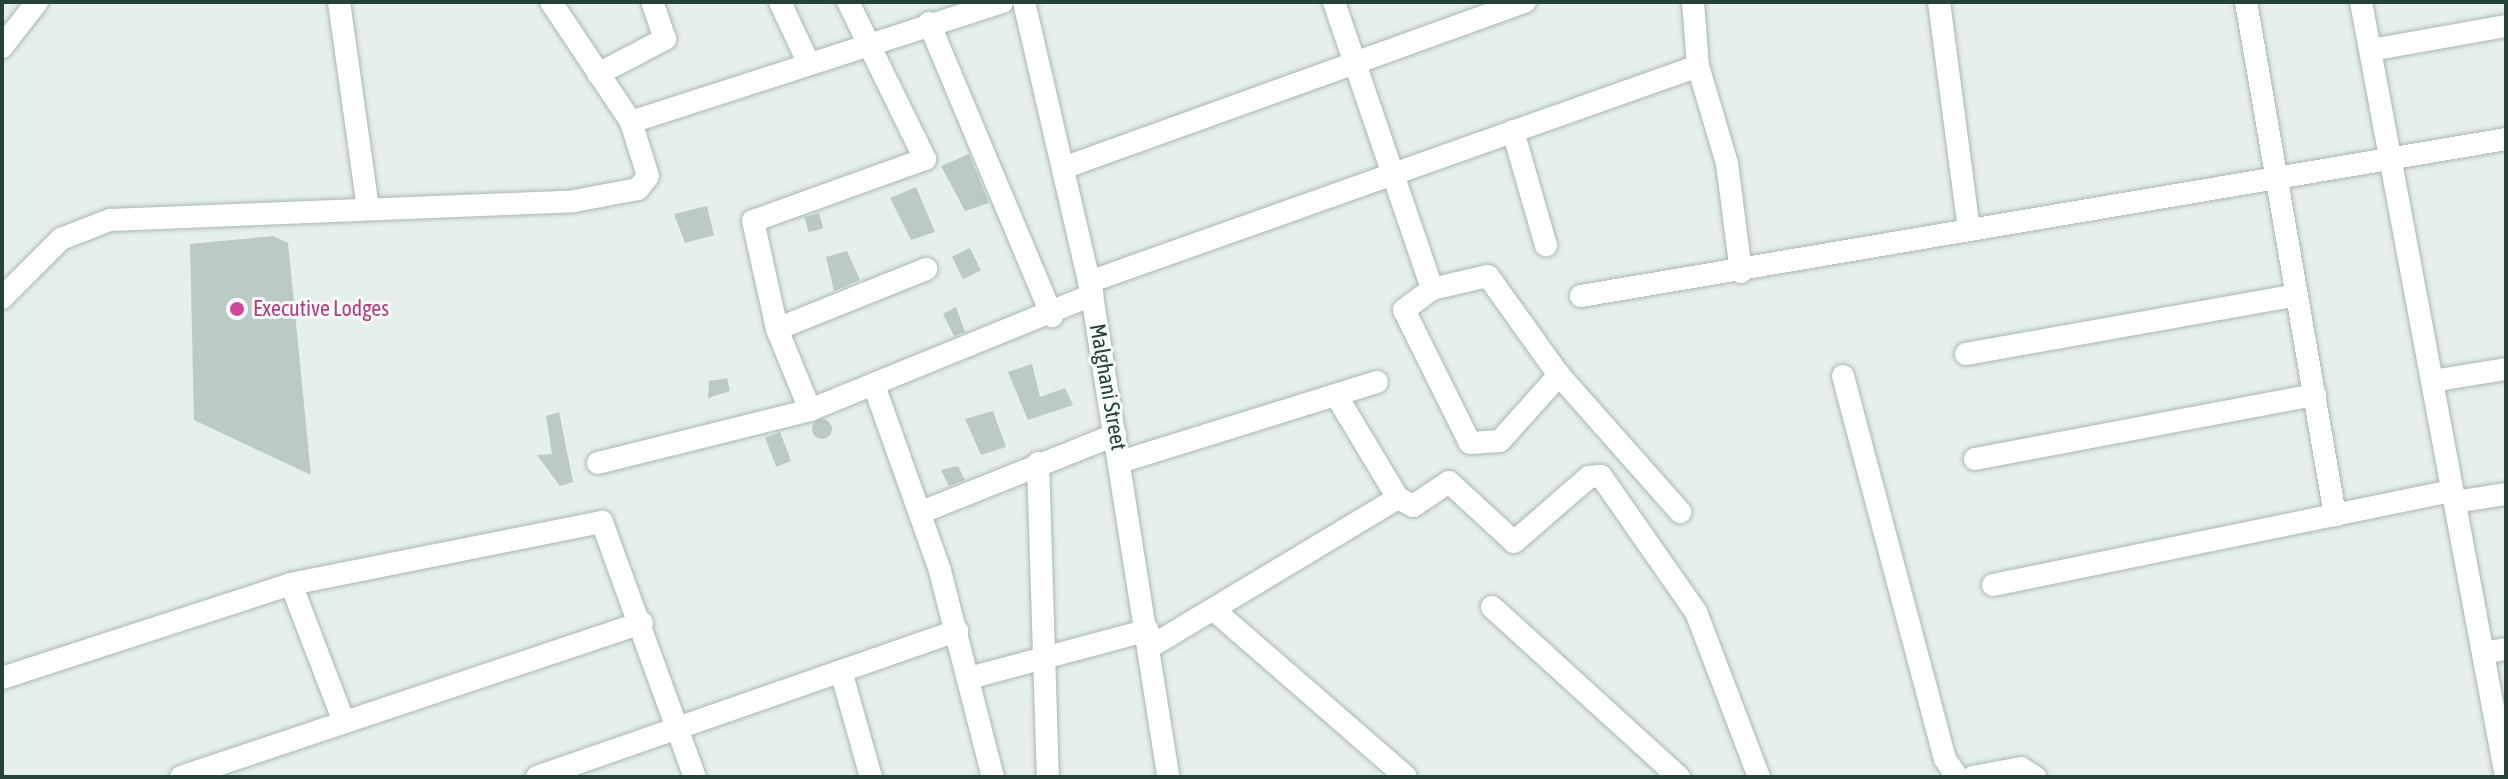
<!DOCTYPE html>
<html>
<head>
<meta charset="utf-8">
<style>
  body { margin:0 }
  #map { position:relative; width:2508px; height:779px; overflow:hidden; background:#e6efeb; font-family:"Asap Condensed",sans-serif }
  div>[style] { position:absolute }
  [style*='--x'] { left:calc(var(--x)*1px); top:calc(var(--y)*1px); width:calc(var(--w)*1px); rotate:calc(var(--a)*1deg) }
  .building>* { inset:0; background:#bbcac4; transform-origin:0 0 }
  .round { border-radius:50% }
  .roads { filter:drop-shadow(0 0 2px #a8b8b2) drop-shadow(0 0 2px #a8b8b2) }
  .street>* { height:22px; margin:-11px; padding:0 11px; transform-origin:11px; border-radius:11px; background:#fff }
  .dots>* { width:22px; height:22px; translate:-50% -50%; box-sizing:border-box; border:4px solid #f7fbf9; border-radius:50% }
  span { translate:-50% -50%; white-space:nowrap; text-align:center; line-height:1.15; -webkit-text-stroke:6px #f7fbf9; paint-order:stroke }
  .hotel-label { font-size:22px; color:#b23c85 }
  .left { translate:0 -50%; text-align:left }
  .street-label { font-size:22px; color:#24423a }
  .frame { position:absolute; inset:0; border:4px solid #24423a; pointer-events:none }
</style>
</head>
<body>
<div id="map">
  <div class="building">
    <i style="clip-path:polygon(969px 154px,989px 203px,965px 211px,941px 166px)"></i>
    <i style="clip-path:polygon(916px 187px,935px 232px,911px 240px,890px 198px)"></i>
    <i style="clip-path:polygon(707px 206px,714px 235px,685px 243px,674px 214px)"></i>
    <i style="left:819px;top:213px;width:16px;height:15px;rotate:75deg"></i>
    <i style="clip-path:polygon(273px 236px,288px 243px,311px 475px,194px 420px,190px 244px)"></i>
    <i style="left:970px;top:248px;width:25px;height:20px;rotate:64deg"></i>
    <i style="clip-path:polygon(847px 251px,860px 280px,834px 291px,826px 257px)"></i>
    <i style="clip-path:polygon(956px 307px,965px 332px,954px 336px,943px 314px)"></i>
    <i style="clip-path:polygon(1032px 364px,1040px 397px,1065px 388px,1073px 405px,1028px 420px,1008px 372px)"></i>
    <i style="clip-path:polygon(727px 378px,730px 391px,708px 398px,709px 381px)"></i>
    <i style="clip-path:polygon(993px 411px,1006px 447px,981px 455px,965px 419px)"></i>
    <i style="clip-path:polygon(559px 412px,573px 482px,560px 486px,537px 455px,552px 454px,546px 416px)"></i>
    <i class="round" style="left:812px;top:419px;width:20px;height:20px"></i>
    <i style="left:780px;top:432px;width:31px;height:16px;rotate:69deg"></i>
    <i style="clip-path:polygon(958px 466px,965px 480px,949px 486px,941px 470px)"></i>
  </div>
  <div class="roads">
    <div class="street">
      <i style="--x:339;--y:2;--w:208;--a:82"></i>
      <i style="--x:780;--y:2;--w:64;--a:65"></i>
      <i style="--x:1024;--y:2;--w:301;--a:76.9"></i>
      <i style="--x:1092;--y:295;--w:488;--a:81"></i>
      <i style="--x:1334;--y:2;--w:303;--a:71.1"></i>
      <i style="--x:1432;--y:289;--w:57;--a:-13.1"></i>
      <i style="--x:1488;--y:276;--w:122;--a:54.4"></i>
      <i style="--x:1559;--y:375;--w:183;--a:48.5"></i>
      <i style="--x:1693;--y:2;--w:64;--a:85.5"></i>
      <i style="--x:1698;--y:66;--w:101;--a:73.4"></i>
      <i style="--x:1727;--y:163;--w:110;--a:82.7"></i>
      <i style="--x:1939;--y:2;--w:230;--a:82.5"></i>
      <i style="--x:2246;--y:2;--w:521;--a:80.16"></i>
      <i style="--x:2361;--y:2;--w:788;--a:79.4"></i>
      <i style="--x:929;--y:23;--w:318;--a:67.2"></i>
      <i style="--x:2;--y:47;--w:57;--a:-52.1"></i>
      <i style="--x:2371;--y:50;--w:137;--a:-10.1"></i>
      <i style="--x:598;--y:74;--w:76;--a:-27.6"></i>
      <i style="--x:665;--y:39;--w:39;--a:-109"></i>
      <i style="--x:631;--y:122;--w:390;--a:-17.9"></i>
      <i style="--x:1513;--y:131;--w:119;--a:73.9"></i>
      <i style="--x:1063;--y:168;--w:491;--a:-19.8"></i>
      <i style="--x:1089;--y:282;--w:646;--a:-19.53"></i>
      <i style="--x:1432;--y:289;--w:35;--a:143"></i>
      <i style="--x:1404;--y:310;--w:148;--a:63.6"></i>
      <i style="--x:1470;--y:443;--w:30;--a:-4"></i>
      <i style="--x:1500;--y:441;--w:89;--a:-48.2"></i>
      <i style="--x:1581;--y:296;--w:938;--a:-9.63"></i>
      <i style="--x:2;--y:298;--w:83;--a:-45"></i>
      <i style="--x:61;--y:239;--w:53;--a:-21.2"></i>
      <i style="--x:110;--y:220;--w:464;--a:-2.3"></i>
      <i style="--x:574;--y:201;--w:65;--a:-10.6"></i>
      <i style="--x:638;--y:189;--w:16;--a:-52"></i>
      <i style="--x:648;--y:176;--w:57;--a:-107.5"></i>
      <i style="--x:631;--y:122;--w:144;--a:-123.7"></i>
      <i style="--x:777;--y:329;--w:161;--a:-21.9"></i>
      <i style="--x:1966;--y:354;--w:335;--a:-10.1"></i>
      <i style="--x:1843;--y:376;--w:396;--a:75.1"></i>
      <i style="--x:1945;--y:759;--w:22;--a:56"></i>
      <i style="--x:2432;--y:381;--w:75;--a:-9.2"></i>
      <i style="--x:875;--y:388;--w:194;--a:70.4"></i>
      <i style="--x:940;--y:571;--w:213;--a:75.6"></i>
      <i style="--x:1336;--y:395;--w:120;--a:59"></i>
      <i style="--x:1398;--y:498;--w:17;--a:28"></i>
      <i style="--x:1413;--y:506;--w:43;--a:-33.7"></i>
      <i style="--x:1449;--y:482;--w:88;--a:42.7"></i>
      <i style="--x:1514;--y:542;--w:99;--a:-40.9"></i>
      <i style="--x:1589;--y:477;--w:12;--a:-5"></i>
      <i style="--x:1601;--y:476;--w:166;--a:55.1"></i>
      <i style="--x:1696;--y:612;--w:177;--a:69.1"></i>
      <i style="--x:810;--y:410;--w:87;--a:-112.2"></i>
      <i style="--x:777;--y:329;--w:111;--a:-102.5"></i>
      <i style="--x:753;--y:221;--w:183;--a:-19.8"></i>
      <i style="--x:925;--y:159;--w:175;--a:-116.1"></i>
      <i style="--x:1975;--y:459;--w:346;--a:-10.7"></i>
      <i style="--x:1120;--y:462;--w:269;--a:-17.3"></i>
      <i style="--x:598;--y:463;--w:219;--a:-14"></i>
      <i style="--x:810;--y:410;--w:305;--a:-22.2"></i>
      <i style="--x:1038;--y:463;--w:314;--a:88.2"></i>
      <i style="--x:2455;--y:502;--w:52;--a:-8.9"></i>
      <i style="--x:922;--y:512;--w:208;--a:-21.8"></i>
      <i style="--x:291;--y:584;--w:148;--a:69"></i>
      <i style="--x:1993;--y:585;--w:469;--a:-11.6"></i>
      <i style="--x:1492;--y:607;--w:253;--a:42.3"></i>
      <i style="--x:1214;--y:610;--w:254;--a:41"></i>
      <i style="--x:1150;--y:647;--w:289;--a:-31"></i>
      <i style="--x:2483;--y:653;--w:23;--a:-10"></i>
      <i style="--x:841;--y:671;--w:110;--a:74.2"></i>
      <i style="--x:2;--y:678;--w:304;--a:-18"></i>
      <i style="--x:291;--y:584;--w:317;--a:-11.3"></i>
      <i style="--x:602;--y:522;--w:271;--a:70"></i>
      <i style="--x:969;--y:678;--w:185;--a:-15"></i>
      <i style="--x:181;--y:777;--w:486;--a:-18.5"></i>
      <i style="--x:537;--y:777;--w:445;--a:-19.2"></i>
      <i style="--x:1973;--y:777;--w:49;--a:-10.6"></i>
      <i style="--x:2021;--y:768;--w:17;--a:33"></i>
    </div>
  </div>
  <div class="dots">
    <i style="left:237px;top:309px;background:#d1479c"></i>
  </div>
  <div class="hotel-label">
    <span class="left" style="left:253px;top:309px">Executive Lodges</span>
  </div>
  <div class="street-label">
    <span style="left:1108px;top:387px;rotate:80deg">Malghani Street</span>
  </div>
  <div class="frame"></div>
</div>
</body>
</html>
